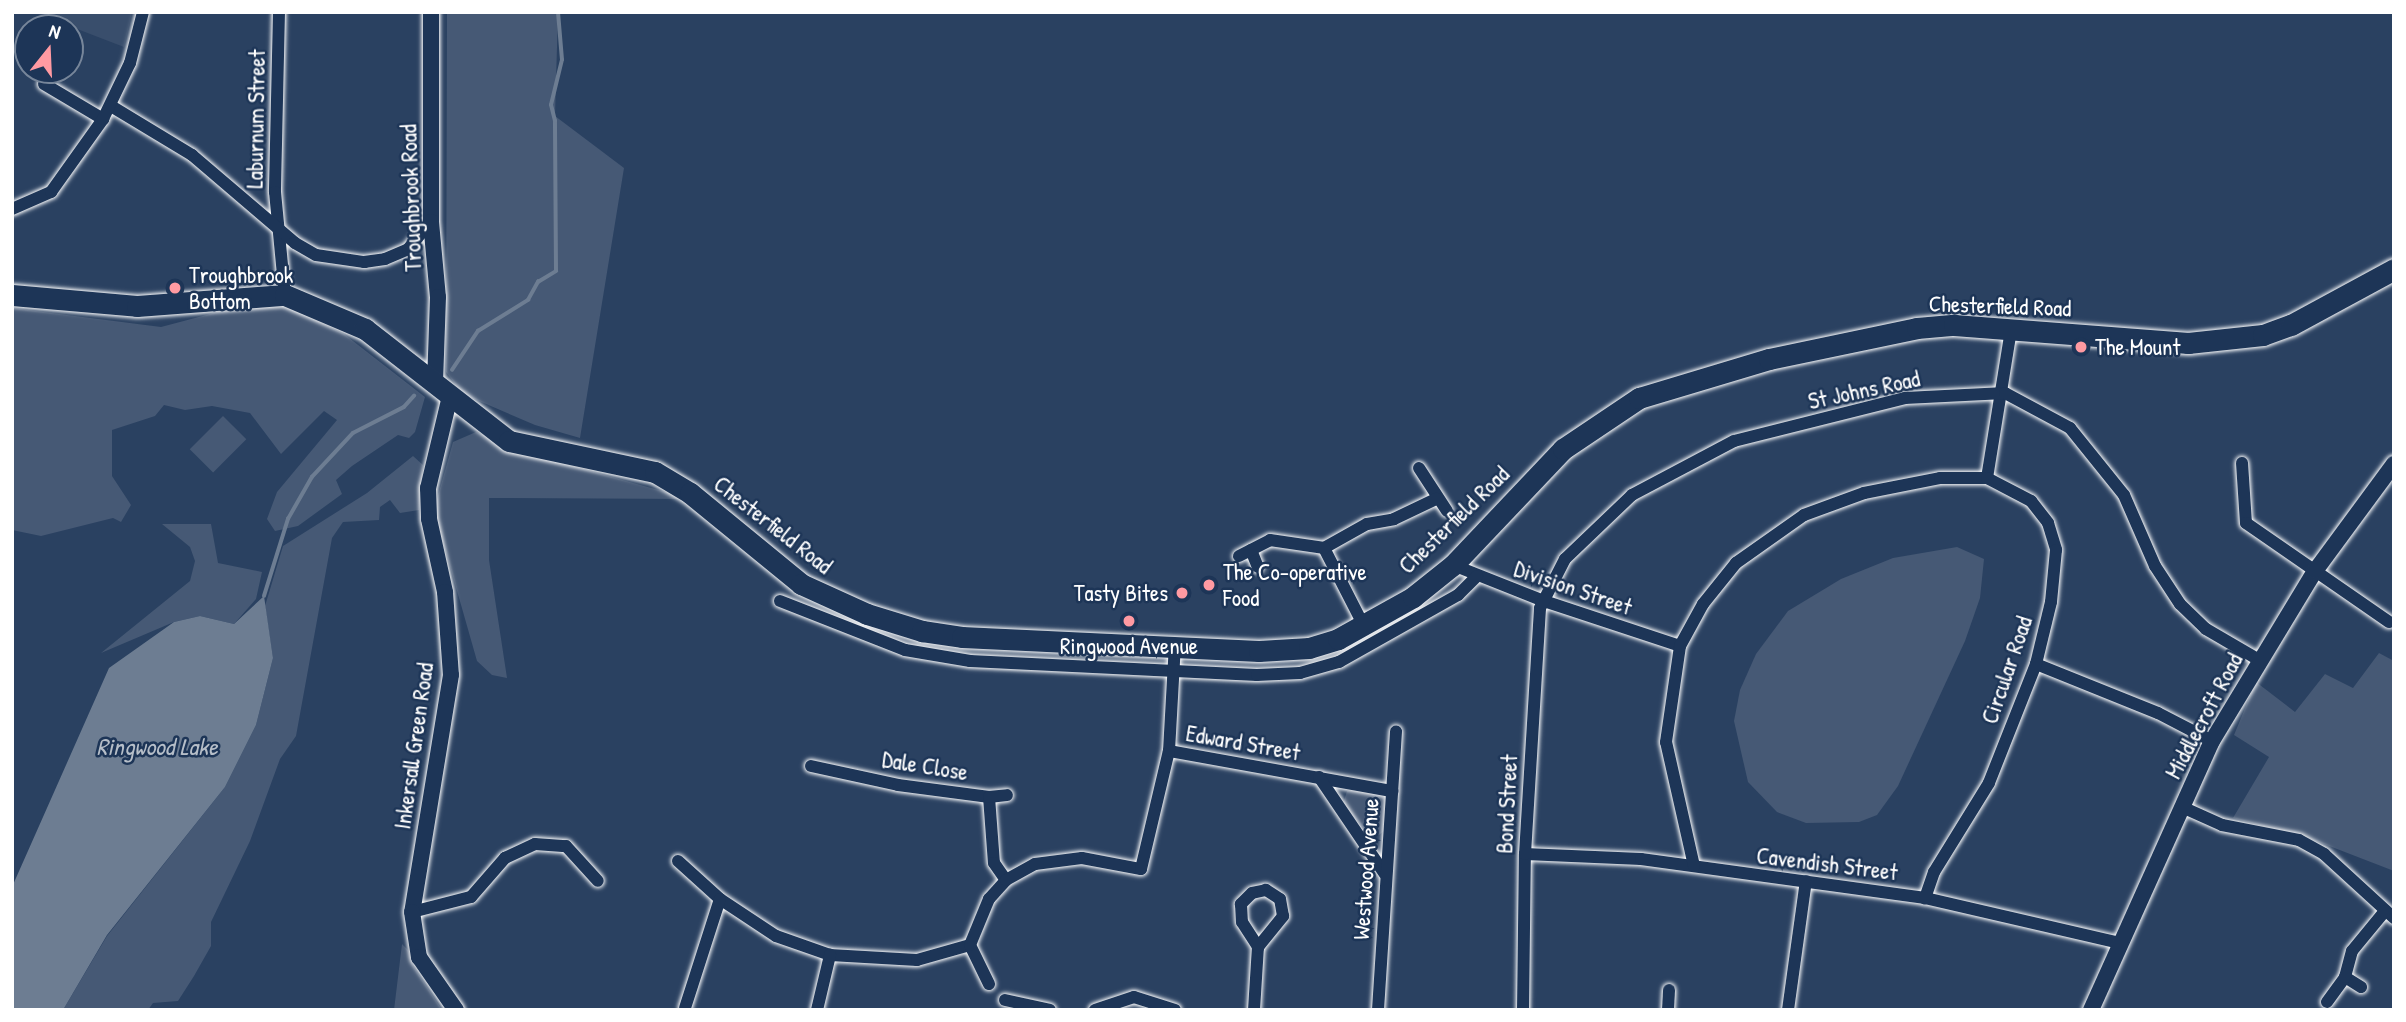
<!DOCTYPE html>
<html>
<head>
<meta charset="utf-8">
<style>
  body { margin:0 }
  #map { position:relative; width:2406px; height:1022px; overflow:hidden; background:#2a4161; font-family:"Patrick Hand",sans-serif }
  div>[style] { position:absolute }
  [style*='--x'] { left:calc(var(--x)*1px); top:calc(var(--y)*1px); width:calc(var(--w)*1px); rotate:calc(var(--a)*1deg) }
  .built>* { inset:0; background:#394e6c }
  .green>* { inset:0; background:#465975; transform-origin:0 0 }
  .water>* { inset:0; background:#6d7d92 }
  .stream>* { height:3.5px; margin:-1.75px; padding:0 1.75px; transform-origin:1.75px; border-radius:1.75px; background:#6d7d92 }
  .roads { filter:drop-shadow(0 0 2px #fff) drop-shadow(0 0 2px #fff) }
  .street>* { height:12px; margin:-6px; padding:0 6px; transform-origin:6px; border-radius:6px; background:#1d3557 }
  .secondary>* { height:16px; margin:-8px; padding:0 8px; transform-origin:8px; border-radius:8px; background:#1d3557 }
  .highway>* { height:21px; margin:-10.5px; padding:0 10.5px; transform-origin:10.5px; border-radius:10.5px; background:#1d3557 }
  .dots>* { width:19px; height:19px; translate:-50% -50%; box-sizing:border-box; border:4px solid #1d3557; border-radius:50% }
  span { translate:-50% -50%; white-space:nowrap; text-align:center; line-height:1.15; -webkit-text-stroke:5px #1d3557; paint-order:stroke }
  .street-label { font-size:23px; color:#fff }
  .poi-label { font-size:23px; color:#fff }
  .left { translate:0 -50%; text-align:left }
  .right { translate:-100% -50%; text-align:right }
  .water-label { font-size:24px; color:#b6bec8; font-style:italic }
  .frame { position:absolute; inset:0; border:14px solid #fff; pointer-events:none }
  .north { position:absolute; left:14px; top:14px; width:70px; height:70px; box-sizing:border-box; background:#1d3557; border:2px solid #77869a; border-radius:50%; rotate:18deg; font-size:19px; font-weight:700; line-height:28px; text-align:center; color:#fff }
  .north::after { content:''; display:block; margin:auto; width:24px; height:32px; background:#ff9aa2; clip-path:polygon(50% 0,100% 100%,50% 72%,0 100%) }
</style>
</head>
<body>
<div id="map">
  <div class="built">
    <i style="clip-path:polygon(33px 12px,132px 12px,124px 47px)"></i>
  </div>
  <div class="green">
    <i style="clip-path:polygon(447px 12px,558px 12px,555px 116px,624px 168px,580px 438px,535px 425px,463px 394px,446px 372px)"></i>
    <i style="clip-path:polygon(282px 304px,344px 334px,425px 397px,415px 432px,409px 438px,398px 435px,352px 466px,336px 480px,342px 494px,298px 526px,275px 531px,267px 519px,277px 492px,337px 420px,324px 411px,281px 454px,250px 413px,212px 406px,185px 410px,164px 405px,155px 416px,112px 430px,112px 476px,131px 505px,121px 522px,113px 518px,41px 536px,12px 530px,12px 308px,161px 327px,229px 309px)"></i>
    <i style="left:223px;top:416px;width:33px;height:47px;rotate:45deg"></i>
    <i style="clip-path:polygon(476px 432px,525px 453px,691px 499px,489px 498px,489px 560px,507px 678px,492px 675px,477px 661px,434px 510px,453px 442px)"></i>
    <i style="clip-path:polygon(413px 456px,423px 465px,419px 510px,400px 513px,390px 500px,380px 507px,379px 520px,343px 522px,332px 538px,296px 736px,280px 759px,250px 841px,211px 922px,211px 946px,194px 976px,178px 1001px,153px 1003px,148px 1010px,63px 1010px,107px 936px,225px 787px,256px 725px,273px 658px,265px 606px,283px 546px,367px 493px)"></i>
    <i style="clip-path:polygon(162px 524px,211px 524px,218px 563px,262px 572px,256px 599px,234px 624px,200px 616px,174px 622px,101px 653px,190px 581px,195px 561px,190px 547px)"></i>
    <i style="clip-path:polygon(1957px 547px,1984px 559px,1980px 598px,1965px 641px,1898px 786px,1877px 815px,1859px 822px,1806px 823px,1777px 812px,1748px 782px,1734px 721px,1740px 690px,1756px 654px,1788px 611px,1841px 579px,1893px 558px)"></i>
    <i style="clip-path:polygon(2379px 653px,2394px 661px,2394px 871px,2306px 837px,2233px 818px,2269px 757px,2234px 735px,2256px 682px,2295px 712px,2325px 674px,2353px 688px)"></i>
    <i style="clip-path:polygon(1359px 790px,1381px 795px,1386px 801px,1385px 830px,1379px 835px,1367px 832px,1343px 804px,1347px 791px)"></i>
    <i style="clip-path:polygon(402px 944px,408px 950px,413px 966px,442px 1010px,394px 1010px)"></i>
  </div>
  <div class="water">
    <i style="clip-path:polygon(264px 596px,273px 658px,256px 725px,225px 787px,107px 935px,63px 1010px,12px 1010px,12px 887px,109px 668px,174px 622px,200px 616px,234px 624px)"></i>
  </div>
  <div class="stream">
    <i style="--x:452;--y:370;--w:47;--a:-56.3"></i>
    <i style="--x:478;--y:331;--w:59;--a:-31.8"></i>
    <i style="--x:528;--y:300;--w:21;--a:-61"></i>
    <i style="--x:538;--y:282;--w:21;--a:-31"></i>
    <i style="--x:556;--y:271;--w:150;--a:-90.4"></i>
    <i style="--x:555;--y:121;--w:16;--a:-104"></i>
    <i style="--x:551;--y:105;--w:46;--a:-76.3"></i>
    <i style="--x:562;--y:60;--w:48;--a:-94.8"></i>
    <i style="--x:264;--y:596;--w:81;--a:-72.7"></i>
    <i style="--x:288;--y:519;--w:48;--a:-60.3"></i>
    <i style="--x:312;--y:477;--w:60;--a:-47"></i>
    <i style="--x:353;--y:433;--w:57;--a:-27"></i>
    <i style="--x:404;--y:407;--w:15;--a:-48"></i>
  </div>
  <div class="roads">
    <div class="street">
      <i style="--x:279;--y:12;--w:180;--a:91.3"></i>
      <i style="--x:275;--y:192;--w:103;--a:84.5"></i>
      <i style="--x:44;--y:84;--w:69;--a:30.7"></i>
      <i style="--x:111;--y:106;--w:95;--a:31.2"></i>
      <i style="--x:192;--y:155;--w:135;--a:40.5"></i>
      <i style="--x:295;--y:243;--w:24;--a:30"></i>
      <i style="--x:316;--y:255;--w:49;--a:8.3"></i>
      <i style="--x:364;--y:262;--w:21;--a:-8"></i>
      <i style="--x:385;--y:259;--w:25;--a:-23"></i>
      <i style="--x:408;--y:249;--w:35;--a:-50"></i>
      <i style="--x:12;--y:209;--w:43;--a:-23.6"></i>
      <i style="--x:51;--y:192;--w:90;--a:-54.5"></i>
      <i style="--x:103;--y:119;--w:62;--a:-64.3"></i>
      <i style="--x:130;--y:63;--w:53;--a:-75.7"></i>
      <i style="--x:2242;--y:463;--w:60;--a:86.2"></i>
      <i style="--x:2246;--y:523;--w:174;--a:34.7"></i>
      <i style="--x:1419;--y:468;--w:51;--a:56.9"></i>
      <i style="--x:1987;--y:478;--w:150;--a:-80.8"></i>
      <i style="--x:1324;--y:548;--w:49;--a:-29.2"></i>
      <i style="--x:1367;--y:524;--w:27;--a:-10"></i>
      <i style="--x:1394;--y:519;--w:47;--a:-25.5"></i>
      <i style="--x:1324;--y:548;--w:90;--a:62.9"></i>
      <i style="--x:1251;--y:550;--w:18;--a:68"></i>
      <i style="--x:1239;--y:556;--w:35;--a:-27"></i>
      <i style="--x:1270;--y:540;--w:55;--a:8.4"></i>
      <i style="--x:1453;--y:565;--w:98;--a:21.6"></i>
      <i style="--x:1544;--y:601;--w:143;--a:18.3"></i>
      <i style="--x:780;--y:601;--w:134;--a:21.4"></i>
      <i style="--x:905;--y:650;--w:66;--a:9.6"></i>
      <i style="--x:970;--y:661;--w:287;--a:2.8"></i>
      <i style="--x:1257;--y:675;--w:43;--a:-2.7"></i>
      <i style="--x:1300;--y:673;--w:41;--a:-15.8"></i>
      <i style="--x:1339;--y:662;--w:137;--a:-29.4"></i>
      <i style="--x:1458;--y:595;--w:27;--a:-45"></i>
      <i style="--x:2036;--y:664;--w:131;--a:21.9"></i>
      <i style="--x:2158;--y:713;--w:61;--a:27.4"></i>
      <i style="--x:1169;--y:751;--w:227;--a:10.2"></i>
      <i style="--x:811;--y:766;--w:89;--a:12.3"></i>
      <i style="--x:898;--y:785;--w:92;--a:7.5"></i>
      <i style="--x:989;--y:797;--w:66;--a:85.7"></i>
      <i style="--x:994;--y:863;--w:21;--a:55"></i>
      <i style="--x:1319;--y:777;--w:117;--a:55.8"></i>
      <i style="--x:989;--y:797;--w:18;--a:-6"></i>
      <i style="--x:2182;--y:807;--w:44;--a:24.2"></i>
      <i style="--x:2222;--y:825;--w:78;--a:11"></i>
      <i style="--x:2299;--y:840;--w:29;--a:29"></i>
      <i style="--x:2324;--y:854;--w:95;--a:42.4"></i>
      <i style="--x:1525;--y:854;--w:116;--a:2.5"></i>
      <i style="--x:1641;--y:859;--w:287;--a:7.8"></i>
      <i style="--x:1925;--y:898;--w:200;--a:13"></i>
      <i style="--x:678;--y:861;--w:57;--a:42.1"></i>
      <i style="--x:720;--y:899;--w:67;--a:33.5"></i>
      <i style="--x:776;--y:936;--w:57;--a:19.4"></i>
      <i style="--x:830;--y:955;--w:87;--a:3.3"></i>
      <i style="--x:917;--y:960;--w:55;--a:-15.8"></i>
      <i style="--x:1694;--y:866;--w:127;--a:-102.7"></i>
      <i style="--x:1666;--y:742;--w:97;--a:-81.7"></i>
      <i style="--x:1680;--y:646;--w:48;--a:-61.3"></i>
      <i style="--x:1703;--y:604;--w:53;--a:-51.2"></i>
      <i style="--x:1736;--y:563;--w:83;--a:-35.2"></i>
      <i style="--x:1804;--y:515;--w:64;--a:-20.1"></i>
      <i style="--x:1864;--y:493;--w:77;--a:-11.2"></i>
      <i style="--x:1940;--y:478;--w:47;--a:0"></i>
      <i style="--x:1987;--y:478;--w:50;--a:27.6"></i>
      <i style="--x:2031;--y:501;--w:28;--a:52"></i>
      <i style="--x:2048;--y:523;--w:28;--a:73"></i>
      <i style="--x:2056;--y:550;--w:52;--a:95.5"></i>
      <i style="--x:2051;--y:602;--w:64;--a:103.6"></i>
      <i style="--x:2036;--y:664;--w:128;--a:111.6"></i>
      <i style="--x:1989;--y:783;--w:105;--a:121.7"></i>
      <i style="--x:1934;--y:872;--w:28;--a:109"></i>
      <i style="--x:412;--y:912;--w:61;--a:-14.3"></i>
      <i style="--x:471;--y:897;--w:52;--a:-48.9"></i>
      <i style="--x:505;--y:858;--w:33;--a:-25"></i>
      <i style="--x:535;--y:844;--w:31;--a:4"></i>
      <i style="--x:566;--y:846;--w:47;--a:47.6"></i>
      <i style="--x:2345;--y:977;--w:19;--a:32"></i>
      <i style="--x:989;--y:984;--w:43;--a:-116"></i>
      <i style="--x:970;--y:945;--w:50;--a:-67.6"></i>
      <i style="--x:989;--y:899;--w:25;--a:-48"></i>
      <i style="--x:1006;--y:880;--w:33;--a:-29"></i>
      <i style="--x:1035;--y:864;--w:47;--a:-7.3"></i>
      <i style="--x:1082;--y:858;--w:60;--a:10.6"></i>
      <i style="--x:1141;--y:869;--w:121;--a:-76.7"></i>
      <i style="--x:1169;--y:751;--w:106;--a:-86.8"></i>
      <i style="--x:1005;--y:1000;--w:46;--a:12.5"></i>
      <i style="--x:2327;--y:1002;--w:31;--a:-54"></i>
      <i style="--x:2345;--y:977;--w:27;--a:-75"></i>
      <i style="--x:2352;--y:951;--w:52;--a:-50.5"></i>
      <i style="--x:685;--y:1008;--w:114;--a:-72.2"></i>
      <i style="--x:817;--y:1010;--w:57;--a:-76.7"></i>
      <i style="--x:1095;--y:1010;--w:41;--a:-18.4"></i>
      <i style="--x:1134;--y:997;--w:43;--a:17.6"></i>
      <i style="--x:1254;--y:1010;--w:63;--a:-86.4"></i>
      <i style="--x:1258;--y:947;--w:40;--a:-51"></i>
      <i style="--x:1283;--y:916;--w:17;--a:-100"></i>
      <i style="--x:1280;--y:899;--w:17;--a:-147"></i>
      <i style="--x:1266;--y:890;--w:14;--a:168"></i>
      <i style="--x:1252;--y:893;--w:16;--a:135"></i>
      <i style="--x:1241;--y:904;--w:18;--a:87"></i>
      <i style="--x:1242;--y:922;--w:30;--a:57"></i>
      <i style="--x:1378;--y:1010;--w:279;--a:-86.3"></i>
      <i style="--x:1523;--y:1010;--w:156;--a:-89.3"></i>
      <i style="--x:1525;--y:854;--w:246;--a:-86.5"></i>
      <i style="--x:1540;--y:608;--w:55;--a:-63"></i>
      <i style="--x:1565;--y:559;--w:93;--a:-43.7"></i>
      <i style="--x:1632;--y:495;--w:115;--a:-27.9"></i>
      <i style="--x:1734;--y:441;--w:176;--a:-14.1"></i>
      <i style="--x:1905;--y:398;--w:100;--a:-2.9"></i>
      <i style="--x:2005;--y:393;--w:74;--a:28.3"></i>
      <i style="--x:2070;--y:428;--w:86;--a:51.1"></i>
      <i style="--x:2124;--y:495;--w:77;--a:66.4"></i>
      <i style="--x:2155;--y:566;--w:45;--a:56.7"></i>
      <i style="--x:2180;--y:604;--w:36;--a:44"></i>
      <i style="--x:2206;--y:629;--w:61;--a:30.3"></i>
      <i style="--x:1668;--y:1010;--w:20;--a:-87"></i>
      <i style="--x:1788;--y:1010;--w:130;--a:-82.1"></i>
    </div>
    <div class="secondary">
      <i style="--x:431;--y:12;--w:210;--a:90"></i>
      <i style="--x:431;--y:222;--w:75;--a:84.7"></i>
      <i style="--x:438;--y:297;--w:85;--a:92"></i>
      <i style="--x:450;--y:396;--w:95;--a:103.4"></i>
      <i style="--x:428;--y:488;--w:31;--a:88"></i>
      <i style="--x:429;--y:519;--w:75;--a:77.6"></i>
      <i style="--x:445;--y:592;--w:83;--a:85.9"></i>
      <i style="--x:451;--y:675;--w:240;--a:99.3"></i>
      <i style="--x:412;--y:912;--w:46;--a:81.2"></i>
      <i style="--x:419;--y:957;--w:65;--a:55.1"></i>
      <i style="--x:2091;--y:1010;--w:295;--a:-65.8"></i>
      <i style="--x:2212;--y:741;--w:199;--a:-58.8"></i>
      <i style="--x:2315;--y:571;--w:133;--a:-53.6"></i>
    </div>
    <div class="highway">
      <i style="--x:12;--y:295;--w:125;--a:5"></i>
      <i style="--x:137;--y:306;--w:148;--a:-4.3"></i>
      <i style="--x:285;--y:295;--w:87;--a:23"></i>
      <i style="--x:365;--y:329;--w:182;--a:37.9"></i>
      <i style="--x:509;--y:441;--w:149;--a:12"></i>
      <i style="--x:655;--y:472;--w:41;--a:31"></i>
      <i style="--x:690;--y:493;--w:144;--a:39.3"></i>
      <i style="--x:801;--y:584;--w:72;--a:24.4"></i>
      <i style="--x:867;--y:614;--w:58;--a:17.2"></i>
      <i style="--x:922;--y:631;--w:40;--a:8.5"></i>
      <i style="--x:962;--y:637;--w:297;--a:2.7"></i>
      <i style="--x:1259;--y:651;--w:50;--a:-3.4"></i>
      <i style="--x:1309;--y:648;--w:30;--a:-17"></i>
      <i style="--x:1338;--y:639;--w:86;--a:-29.2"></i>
      <i style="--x:1413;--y:597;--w:51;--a:-38.7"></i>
      <i style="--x:1453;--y:565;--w:160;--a:-46.5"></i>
      <i style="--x:1563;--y:449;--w:92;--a:-33.9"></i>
      <i style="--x:1639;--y:398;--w:136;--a:-16.7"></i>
      <i style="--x:1769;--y:359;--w:151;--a:-11.8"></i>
      <i style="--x:1917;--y:328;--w:37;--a:-5"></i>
      <i style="--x:1954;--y:325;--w:235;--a:4.4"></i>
      <i style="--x:2188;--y:343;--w:75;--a:-6.1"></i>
      <i style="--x:2263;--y:335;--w:30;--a:-20"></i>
      <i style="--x:2291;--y:325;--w:117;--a:-28.5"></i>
    </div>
  </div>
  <div class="dots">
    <i style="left:175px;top:288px;background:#ff9aa2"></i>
    <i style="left:2081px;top:347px;background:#ff9aa2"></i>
    <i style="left:1209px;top:585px;background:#ff9aa2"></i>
    <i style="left:1182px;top:593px;background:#ff9aa2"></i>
    <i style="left:1129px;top:621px;background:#ff9aa2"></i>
  </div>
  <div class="street-label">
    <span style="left:256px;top:119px;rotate:-89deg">Laburnum Street</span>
    <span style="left:411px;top:198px;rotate:-92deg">Troughbrook Road</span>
    <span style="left:2000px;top:306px;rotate:2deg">Chesterfield Road</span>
    <span style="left:1864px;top:390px;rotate:-12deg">St Johns Road</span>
    <span style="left:1454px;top:520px;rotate:-44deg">Chesterfield Road</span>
    <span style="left:773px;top:525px;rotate:38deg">Chesterfield Road</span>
    <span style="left:1573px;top:588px;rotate:19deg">Division Street</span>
    <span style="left:2007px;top:670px;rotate:-71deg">Circular Road</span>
    <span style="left:2204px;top:716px;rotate:-62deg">Middlecroft Road</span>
    <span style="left:1243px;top:743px;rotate:10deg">Edward Street</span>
    <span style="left:414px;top:746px;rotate:-82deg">Inkersall Green Road</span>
    <span style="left:925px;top:766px;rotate:9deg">Dale Close</span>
    <span style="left:1507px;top:804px;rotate:-87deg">Bond Street</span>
    <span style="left:1827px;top:864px;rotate:7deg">Cavendish Street</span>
    <span style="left:1366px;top:869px;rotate:-86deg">Westwood Avenue</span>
  </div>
  <div class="poi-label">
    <span class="left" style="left:189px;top:288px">Troughbrook<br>Bottom</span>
    <span class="left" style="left:2095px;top:347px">The Mount</span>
    <span class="left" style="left:1223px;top:585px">The Co-operative<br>Food</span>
    <span class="right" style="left:1168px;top:593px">Tasty Bites</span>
    <span style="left:1129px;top:646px">Ringwood Avenue</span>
  </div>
  <div class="water-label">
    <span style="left:157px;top:747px">Ringwood Lake</span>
  </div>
  <div class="frame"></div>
  <div class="north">N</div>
</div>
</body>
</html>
